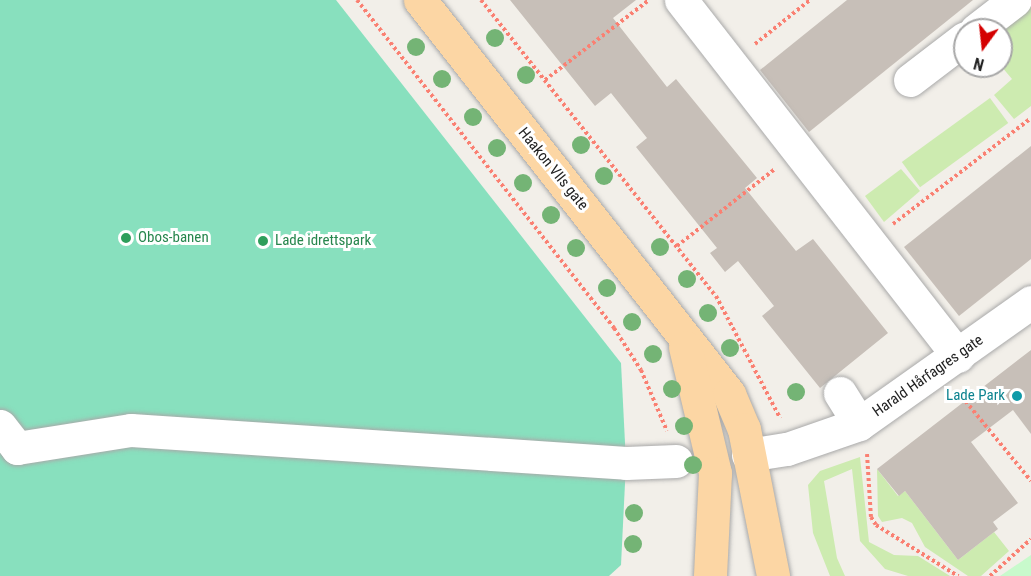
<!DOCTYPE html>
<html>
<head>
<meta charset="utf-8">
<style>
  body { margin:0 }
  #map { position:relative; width:1031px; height:576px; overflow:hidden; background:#f2efe9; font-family:"Roboto Condensed",sans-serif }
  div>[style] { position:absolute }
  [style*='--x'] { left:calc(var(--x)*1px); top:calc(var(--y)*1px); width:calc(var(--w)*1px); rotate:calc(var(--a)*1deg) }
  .grass>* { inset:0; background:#cdebb0; transform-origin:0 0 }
  .park>* { inset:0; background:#c8facc }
  .pitch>* { inset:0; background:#88e0be }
  .building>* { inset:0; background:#c7bfb8 }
  .path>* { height:4px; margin-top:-2px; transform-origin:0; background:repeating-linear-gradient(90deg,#fa8072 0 3px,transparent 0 6px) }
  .roads { filter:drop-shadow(0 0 2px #a9a9a9) drop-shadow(0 0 2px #a9a9a9) }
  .minor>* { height:33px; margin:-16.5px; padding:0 16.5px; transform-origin:16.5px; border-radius:16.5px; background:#fff }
  .major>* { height:33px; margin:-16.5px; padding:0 16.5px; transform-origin:16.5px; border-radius:16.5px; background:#fcd6a4 }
  .trees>* { width:18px; height:18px; margin:-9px; border-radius:50%; background:#74b475 }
  .dots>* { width:16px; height:16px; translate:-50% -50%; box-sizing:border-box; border:3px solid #fff; border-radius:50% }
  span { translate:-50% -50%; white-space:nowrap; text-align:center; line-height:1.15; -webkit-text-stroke:6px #fff; paint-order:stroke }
  .street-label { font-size:15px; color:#222 }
  .leisure-label { font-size:15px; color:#27864d }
  .left { translate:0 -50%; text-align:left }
  .culture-label { font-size:15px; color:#0d838f }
  .right { translate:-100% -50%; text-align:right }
  .north { position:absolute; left:953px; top:18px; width:60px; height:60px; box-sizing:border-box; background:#fff; border:2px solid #a7a7a7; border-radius:50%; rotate:195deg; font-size:16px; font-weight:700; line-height:24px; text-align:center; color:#222 }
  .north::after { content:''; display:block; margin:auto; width:21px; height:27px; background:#d40000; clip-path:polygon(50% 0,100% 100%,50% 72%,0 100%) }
</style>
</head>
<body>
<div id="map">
  <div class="grass">
    <i style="clip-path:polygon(1031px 6px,1031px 106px,1014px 119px,994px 95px,1012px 79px,1001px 66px,1001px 30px)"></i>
    <i style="left:990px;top:98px;width:31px;height:109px;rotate:54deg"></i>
    <i style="clip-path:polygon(901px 169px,920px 191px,884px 222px,865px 196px)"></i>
    <i style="clip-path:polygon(860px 457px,869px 542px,894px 555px,918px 556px,950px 576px,908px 576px,885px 569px,860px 541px,852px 469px,824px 481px,837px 558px,845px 576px,830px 576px,813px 533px,808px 485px,820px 471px)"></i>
    <i style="clip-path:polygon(877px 469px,898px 496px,905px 491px,958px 560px,994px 532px,1009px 551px,981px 576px,968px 576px,925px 547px,912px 523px,902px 518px,882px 522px,878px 516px)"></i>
  </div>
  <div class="park">
    <i style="clip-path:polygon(1031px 555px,1031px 576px,1000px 576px)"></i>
  </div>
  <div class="pitch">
    <i style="clip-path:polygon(0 0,336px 0,621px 363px,626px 463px,621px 565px,609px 576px,0 576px)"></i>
  </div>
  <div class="building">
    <i style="clip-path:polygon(510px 0,636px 0,613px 18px,667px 87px,676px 79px,757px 178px,745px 188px,796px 251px,813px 239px,888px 333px,820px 388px,762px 316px,774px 306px,738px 261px,725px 272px,710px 253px,717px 248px,636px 147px,647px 138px,611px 93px,595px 106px)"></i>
    <i style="clip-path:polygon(847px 0,973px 0,809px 132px,760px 70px)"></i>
    <i style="clip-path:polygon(1031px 146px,1031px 259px,959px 316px,904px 247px)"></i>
    <i style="clip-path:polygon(1031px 350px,1031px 434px,1013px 410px,971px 442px,1018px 503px,993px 522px,998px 529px,958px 560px,905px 491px,899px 496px,877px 469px)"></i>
  </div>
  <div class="path">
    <i style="--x:357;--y:0;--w:417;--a:51.9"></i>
    <i style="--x:614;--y:328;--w:50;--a:57.3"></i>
    <i style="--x:641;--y:370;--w:66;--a:66.9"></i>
    <i style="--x:481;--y:0;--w:378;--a:51.6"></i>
    <i style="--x:716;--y:296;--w:138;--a:62.3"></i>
    <i style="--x:755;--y:44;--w:70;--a:-38.7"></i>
    <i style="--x:545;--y:80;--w:131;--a:-37.6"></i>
    <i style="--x:893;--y:224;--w:174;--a:-37.5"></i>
    <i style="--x:677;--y:246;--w:125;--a:-38.2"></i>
    <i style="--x:958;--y:392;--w:115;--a:50.6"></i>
    <i style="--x:867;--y:454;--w:63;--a:86.4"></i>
    <i style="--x:871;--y:517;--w:9;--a:58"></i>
    <i style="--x:876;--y:525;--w:97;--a:31.9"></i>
    <i style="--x:990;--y:576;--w:55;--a:-42.1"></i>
  </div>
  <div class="roads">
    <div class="minor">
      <i style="--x:681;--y:0;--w:451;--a:52.1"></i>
      <i style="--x:976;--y:30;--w:49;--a:-37.6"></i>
      <i style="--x:910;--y:80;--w:69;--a:-37.4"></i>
      <i style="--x:840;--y:393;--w:36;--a:58"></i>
      <i style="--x:0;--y:426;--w:28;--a:52"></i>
      <i style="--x:17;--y:448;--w:115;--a:-9"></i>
      <i style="--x:131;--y:430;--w:496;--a:3.8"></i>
      <i style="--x:626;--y:463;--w:50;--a:-2.3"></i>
      <i style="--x:748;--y:455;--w:39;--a:-9"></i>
      <i style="--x:787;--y:449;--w:76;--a:-19.1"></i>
      <i style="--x:859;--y:424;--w:211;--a:-35.3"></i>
    </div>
    <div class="major">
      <i style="--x:420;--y:0;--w:501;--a:51.89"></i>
      <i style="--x:729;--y:394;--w:38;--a:67"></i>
      <i style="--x:744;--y:429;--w:150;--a:78.8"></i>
      <i style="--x:685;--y:347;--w:130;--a:76.6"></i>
      <i style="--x:715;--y:473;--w:103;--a:92.8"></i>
    </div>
  </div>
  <div class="trees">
    <i style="left:495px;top:38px"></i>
    <i style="left:416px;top:47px"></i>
    <i style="left:526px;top:75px"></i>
    <i style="left:442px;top:79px"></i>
    <i style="left:473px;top:117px"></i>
    <i style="left:581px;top:145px"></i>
    <i style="left:497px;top:148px"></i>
    <i style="left:604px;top:176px"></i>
    <i style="left:523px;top:183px"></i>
    <i style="left:551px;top:215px"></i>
    <i style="left:660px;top:247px"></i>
    <i style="left:576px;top:248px"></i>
    <i style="left:687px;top:279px"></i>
    <i style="left:607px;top:288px"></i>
    <i style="left:708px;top:313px"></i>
    <i style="left:632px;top:322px"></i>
    <i style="left:730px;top:348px"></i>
    <i style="left:653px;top:354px"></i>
    <i style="left:672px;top:389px"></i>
    <i style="left:796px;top:392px"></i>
    <i style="left:684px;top:426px"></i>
    <i style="left:693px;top:465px"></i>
    <i style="left:634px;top:513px"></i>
    <i style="left:633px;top:544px"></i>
  </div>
  <div class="dots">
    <i style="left:126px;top:238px;background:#2e9e5b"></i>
    <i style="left:263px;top:241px;background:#2e9e5b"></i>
    <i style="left:1017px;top:396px;background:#0f9aa8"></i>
  </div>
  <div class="street-label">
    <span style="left:553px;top:169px;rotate:51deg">Haakon VIIs gate</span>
    <span style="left:928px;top:376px;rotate:-35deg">Harald Hårfagres gate</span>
  </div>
  <div class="leisure-label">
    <span class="left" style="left:138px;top:238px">Obos-banen</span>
    <span class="left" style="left:275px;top:241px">Lade idrettspark</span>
  </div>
  <div class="culture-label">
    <span class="right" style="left:1005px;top:396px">Lade Park</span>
  </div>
  <div class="north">N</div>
</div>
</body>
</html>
